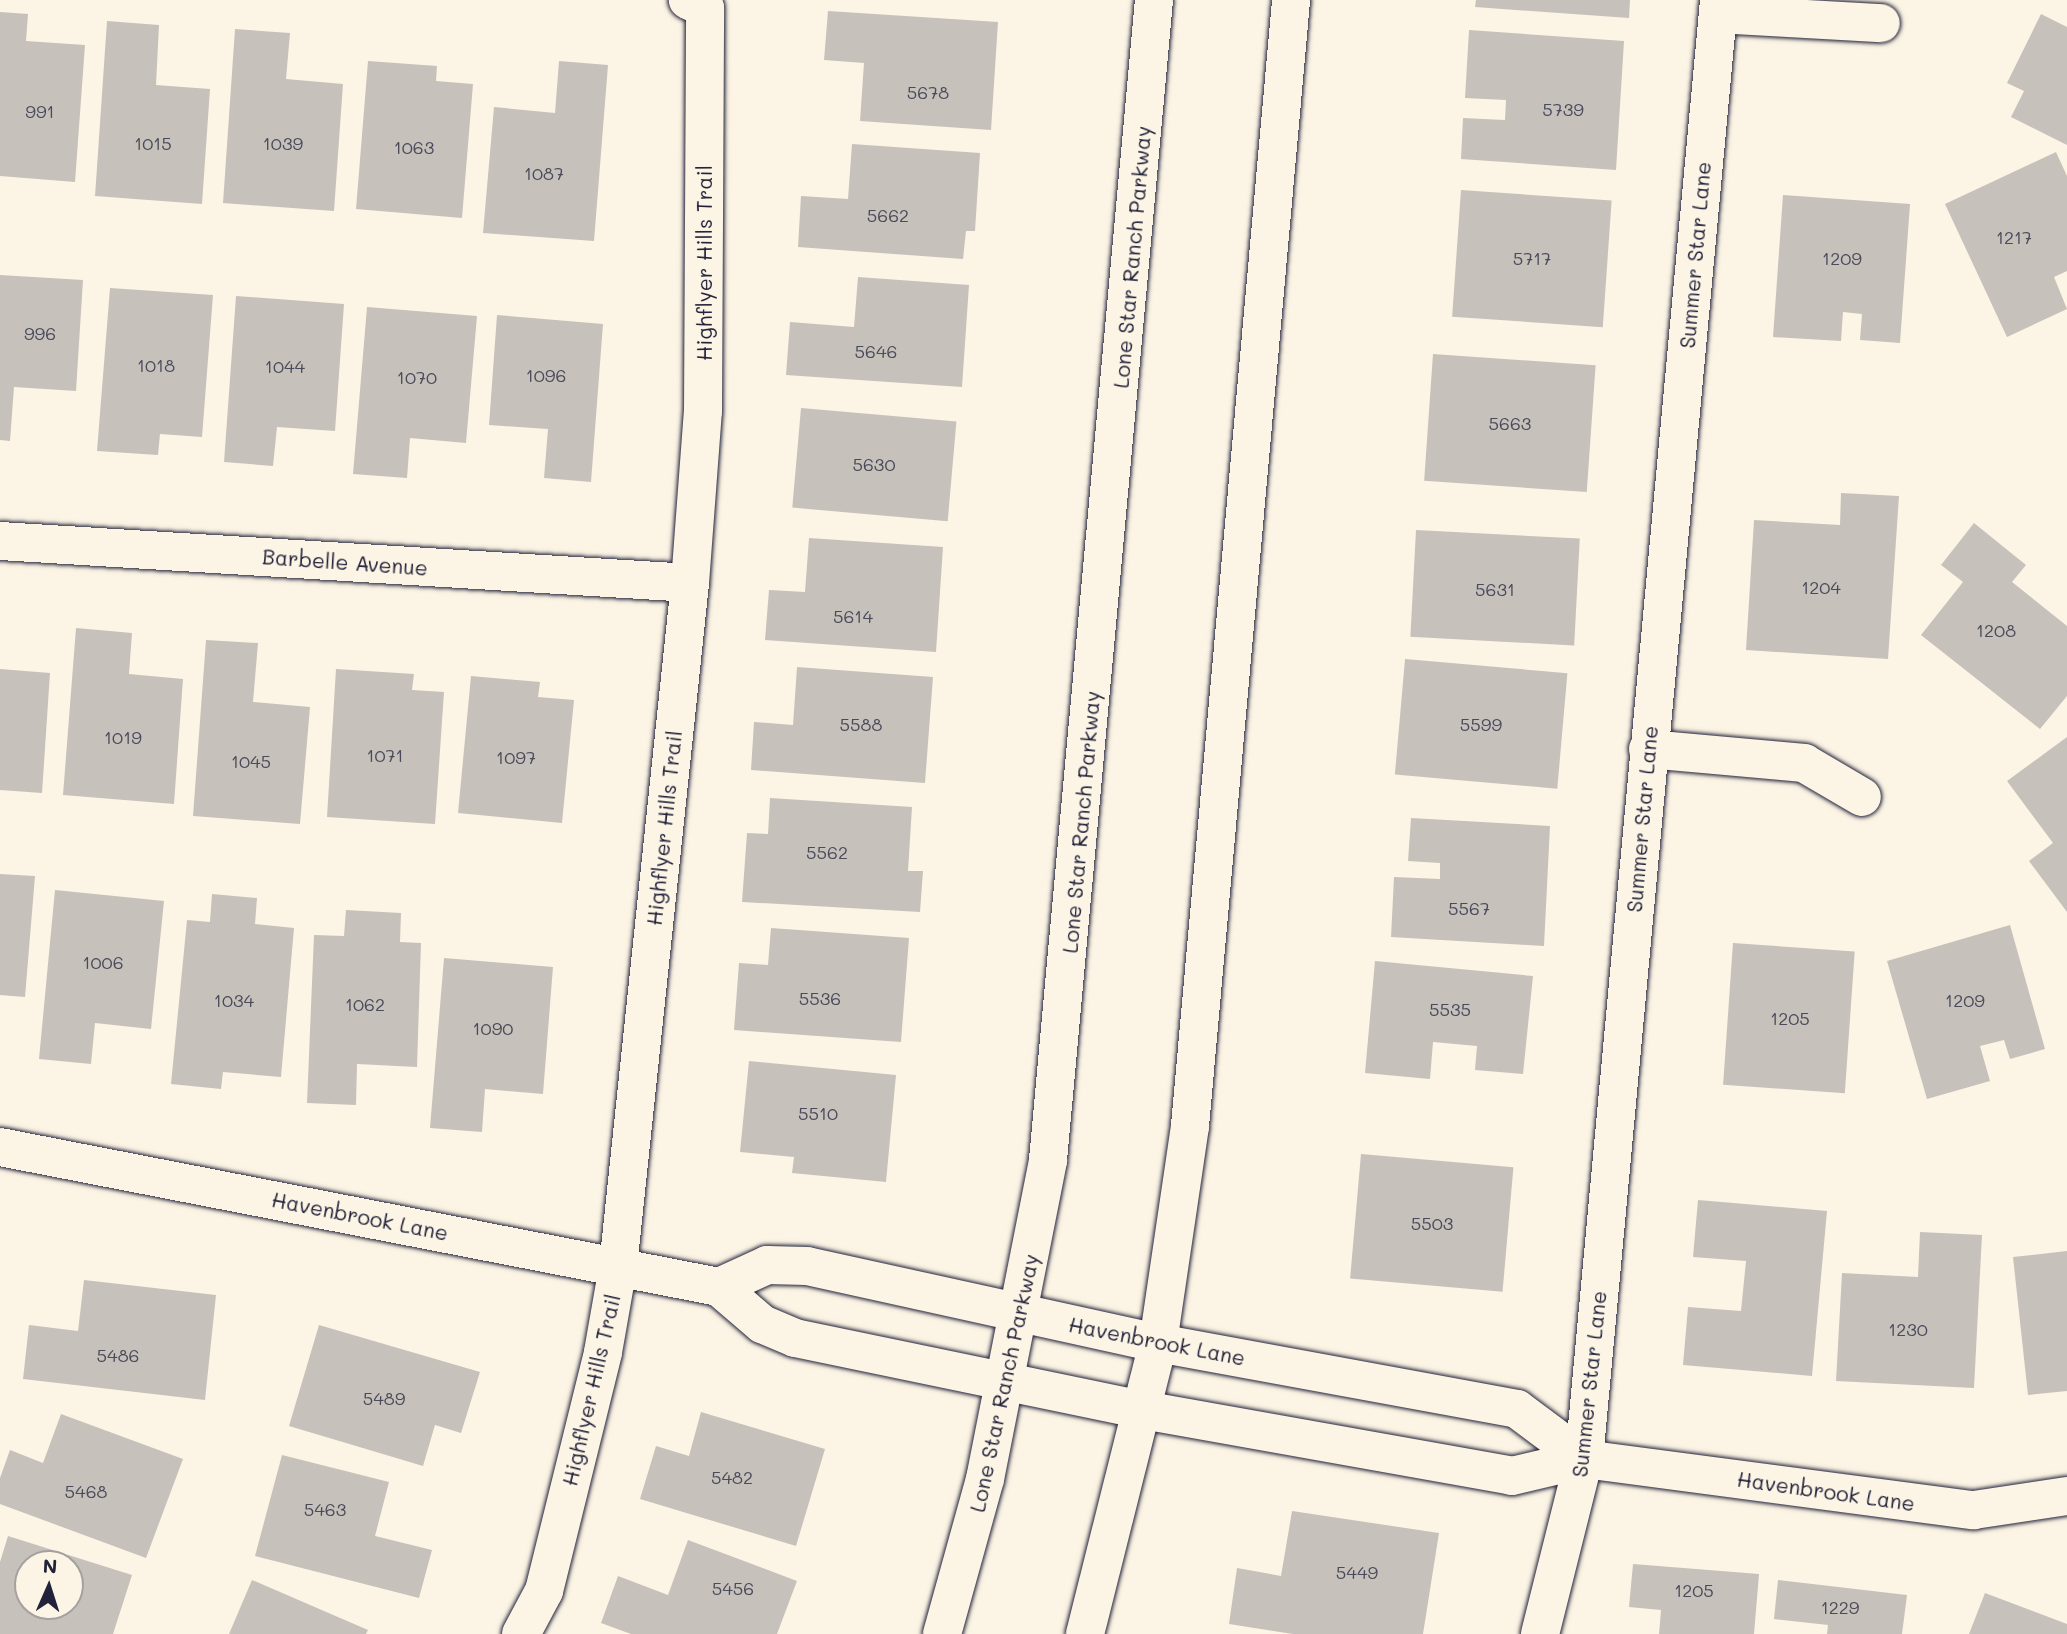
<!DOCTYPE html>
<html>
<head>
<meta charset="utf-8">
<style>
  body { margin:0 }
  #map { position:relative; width:2067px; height:1634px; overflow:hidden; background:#fcf5e5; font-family:Mali,sans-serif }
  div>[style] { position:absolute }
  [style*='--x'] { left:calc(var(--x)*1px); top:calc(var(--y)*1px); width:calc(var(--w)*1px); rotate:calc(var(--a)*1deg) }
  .building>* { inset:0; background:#c6c1bb; transform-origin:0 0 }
  .roads { filter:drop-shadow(0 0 2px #22223b) drop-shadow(0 0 2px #22223b) }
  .street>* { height:38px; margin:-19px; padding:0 19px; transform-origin:19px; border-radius:19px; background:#fcf5e5 }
  .secondary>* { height:38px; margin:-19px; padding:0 19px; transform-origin:19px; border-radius:19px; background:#fcf5e5 }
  span { translate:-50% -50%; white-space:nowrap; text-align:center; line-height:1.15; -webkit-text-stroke:6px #fcf5e5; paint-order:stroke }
  .number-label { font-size:18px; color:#4b4a5b }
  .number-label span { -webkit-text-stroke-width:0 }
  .street-label { font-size:21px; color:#22223b }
  .north { position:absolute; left:14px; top:1550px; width:70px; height:70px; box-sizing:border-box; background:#fcf5e5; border:2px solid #a5a1a1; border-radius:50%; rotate:3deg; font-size:19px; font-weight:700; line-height:28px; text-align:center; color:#22223b }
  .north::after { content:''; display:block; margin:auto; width:24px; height:32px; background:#22223b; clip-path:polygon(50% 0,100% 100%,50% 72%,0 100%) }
</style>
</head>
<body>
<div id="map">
  <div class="building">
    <i style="clip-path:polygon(1476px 0,1630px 0,1629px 18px,1475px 7px)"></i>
    <i style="clip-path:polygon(828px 11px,998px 22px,991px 130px,860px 121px,864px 63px,824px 60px)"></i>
    <i style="clip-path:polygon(0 12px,28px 14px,26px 41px,85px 45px,75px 182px,0 176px)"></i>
    <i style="clip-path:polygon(2041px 14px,2067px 27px,2067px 145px,2011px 117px,2024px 91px,2007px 83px)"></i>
    <i style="clip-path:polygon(107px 21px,159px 25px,156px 85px,210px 89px,202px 204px,95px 196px)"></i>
    <i style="clip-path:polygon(235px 29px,290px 33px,286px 79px,343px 84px,334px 211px,223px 203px)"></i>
    <i style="clip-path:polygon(1469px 30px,1624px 41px,1616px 170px,1461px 159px,1463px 118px,1505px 120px,1506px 100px,1465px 98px)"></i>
    <i style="clip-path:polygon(368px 61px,437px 66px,436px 81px,473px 84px,462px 218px,356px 209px)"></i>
    <i style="clip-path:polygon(559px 61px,608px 65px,594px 241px,483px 233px,494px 107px,555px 113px)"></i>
    <i style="clip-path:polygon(852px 144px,980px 153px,975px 231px,966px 231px,963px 259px,798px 247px,801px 196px,848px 199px)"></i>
    <i style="clip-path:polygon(2056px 152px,2067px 176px,2067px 271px,2054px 277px,2067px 309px,2007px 337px,1945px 204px)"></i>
    <i style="left:1461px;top:190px;width:151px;height:127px;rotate:4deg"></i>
    <i style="clip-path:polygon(1783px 195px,1910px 204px,1900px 343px,1860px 340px,1862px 314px,1843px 312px,1841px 341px,1773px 337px)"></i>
    <i style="clip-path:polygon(0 275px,83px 280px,76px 391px,14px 387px,10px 441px,0 440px)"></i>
    <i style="clip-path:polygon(858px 277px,969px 285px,962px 387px,786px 375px,790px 322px,854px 327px)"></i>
    <i style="clip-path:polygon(110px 288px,213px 295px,202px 437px,160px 434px,158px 455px,97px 451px)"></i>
    <i style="clip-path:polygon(236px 296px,344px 304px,335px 431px,277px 427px,273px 466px,224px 462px)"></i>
    <i style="clip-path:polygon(367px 307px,477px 316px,466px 443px,410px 438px,407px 478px,353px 474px)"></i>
    <i style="clip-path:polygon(497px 315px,603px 324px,591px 482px,544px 478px,548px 429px,489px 425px)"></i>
    <i style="left:1433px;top:354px;width:163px;height:127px;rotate:4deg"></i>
    <i style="left:801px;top:408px;width:156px;height:100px;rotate:5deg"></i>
    <i style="clip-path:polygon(1841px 493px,1899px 496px,1888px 659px,1746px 650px,1754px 520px,1840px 525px)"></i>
    <i style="clip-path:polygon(1974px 523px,2026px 565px,2012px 582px,2067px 626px,2067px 696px,2040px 729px,1921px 635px,1963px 582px,1941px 565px)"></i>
    <i style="left:1416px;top:530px;width:164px;height:107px;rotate:3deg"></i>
    <i style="clip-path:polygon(809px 538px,943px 547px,936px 652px,765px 640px,769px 590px,805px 592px)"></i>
    <i style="clip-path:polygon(76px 628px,132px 633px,129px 674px,183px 679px,174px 804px,63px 795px)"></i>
    <i style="clip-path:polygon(206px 640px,258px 643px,253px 702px,310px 707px,300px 824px,193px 816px)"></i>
    <i style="left:1405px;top:659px;width:163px;height:116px;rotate:5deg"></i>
    <i style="clip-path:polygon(797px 667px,933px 677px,925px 783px,751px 770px,754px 722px,793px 725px)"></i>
    <i style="clip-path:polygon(0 669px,50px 673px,42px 793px,0 790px)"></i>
    <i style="clip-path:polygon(336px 669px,414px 674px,412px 690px,444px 692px,435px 824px,327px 817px)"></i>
    <i style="clip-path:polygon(471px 676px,540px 682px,538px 697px,574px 700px,562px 823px,458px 813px)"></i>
    <i style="clip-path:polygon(2067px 737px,2067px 912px,2029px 861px,2053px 843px,2007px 781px)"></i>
    <i style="clip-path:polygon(770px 798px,912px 807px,908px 871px,923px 871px,920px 912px,742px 902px,747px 833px,768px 834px)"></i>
    <i style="clip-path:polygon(1411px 818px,1550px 826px,1544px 946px,1391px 937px,1394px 877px,1440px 879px,1440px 863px,1408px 861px)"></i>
    <i style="clip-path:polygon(0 874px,35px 876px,25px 997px,0 995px)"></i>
    <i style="clip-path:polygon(55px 890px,164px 901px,151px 1029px,95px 1023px,91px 1064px,39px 1059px)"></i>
    <i style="clip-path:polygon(212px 894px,257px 898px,255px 924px,294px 928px,281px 1077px,223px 1072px,221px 1089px,171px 1084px,187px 920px,210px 922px)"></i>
    <i style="clip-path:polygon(346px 910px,401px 913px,400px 942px,421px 943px,417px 1067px,357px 1064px,356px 1105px,307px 1103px,314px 935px,344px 936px)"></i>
    <i style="clip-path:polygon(2010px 925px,2045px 1049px,2010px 1059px,2004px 1040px,1980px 1046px,1990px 1081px,1927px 1099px,1887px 961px)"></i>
    <i style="clip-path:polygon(771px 928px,909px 938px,901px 1042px,734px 1030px,739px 963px,768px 965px)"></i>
    <i style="left:1733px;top:943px;width:122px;height:142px;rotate:4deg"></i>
    <i style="clip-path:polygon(444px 958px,553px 967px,543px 1094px,485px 1089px,482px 1132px,430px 1128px)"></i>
    <i style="clip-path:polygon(1375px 961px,1533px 976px,1523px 1074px,1475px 1070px,1477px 1046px,1433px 1042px,1430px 1079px,1365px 1073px)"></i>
    <i style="clip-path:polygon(749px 1061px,896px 1075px,886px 1182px,792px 1173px,794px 1157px,740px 1152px)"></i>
    <i style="left:1361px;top:1154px;width:153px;height:125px;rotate:5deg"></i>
    <i style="clip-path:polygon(1698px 1200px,1827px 1211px,1812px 1376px,1683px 1365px,1688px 1307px,1741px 1311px,1746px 1261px,1693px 1257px)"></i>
    <i style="clip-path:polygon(1920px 1232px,1982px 1235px,1974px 1388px,1836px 1381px,1842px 1273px,1918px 1277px)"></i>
    <i style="clip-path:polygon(2067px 1251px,2067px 1391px,2028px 1395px,2013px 1257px)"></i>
    <i style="clip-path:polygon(84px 1280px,216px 1295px,205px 1400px,23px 1379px,29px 1325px,78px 1331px)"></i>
    <i style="clip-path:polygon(319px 1325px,480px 1372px,461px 1433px,435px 1425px,423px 1466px,289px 1426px)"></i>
    <i style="clip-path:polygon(701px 1412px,825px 1449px,796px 1546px,640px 1499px,656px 1446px,689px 1456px)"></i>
    <i style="clip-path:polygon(61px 1414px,183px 1459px,146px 1558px,0 1504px,0 1478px,10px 1450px,43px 1463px)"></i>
    <i style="clip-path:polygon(282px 1455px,389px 1482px,375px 1536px,432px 1550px,419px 1598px,255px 1556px)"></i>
    <i style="clip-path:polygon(1292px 1511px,1439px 1533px,1423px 1634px,1293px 1634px,1229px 1624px,1237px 1568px,1281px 1576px)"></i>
    <i style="clip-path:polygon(evenodd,8px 1536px,132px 1575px,113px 1634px,0 1634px,0 1562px,8px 1536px,28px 1564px,70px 1564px,70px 1606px,28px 1606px,28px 1564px)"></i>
    <i style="clip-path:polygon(688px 1540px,797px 1581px,777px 1634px,631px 1634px,601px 1623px,618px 1576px,668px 1595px)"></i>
    <i style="clip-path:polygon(1633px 1564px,1759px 1574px,1754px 1634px,1659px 1634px,1661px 1610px,1629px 1607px)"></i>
    <i style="clip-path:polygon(252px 1580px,368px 1630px,366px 1634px,229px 1634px)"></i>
    <i style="clip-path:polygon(1778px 1580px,1907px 1595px,1902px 1634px,1827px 1634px,1828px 1625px,1774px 1619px)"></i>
    <i style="clip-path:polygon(1985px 1593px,2067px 1624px,2067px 1634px,1969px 1634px)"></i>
  </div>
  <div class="roads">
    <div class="street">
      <i style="--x:1718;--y:14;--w:163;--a:3.2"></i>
      <i style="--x:0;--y:541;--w:691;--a:3.48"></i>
      <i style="--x:1648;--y:749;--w:157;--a:5.1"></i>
      <i style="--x:1804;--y:763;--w:67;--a:30.4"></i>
      <i style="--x:0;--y:1147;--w:733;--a:11.02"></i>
      <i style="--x:719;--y:1287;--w:57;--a:40.7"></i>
      <i style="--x:762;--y:1324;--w:36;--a:23"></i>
      <i style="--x:795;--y:1338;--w:355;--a:11.7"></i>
      <i style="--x:1143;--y:1410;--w:375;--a:10.1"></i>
      <i style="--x:1512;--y:1476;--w:74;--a:-13.3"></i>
      <i style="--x:1584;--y:1459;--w:393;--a:7.5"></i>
      <i style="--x:1974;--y:1510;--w:94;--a:-8.6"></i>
      <i style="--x:719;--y:1287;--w:53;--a:-24.6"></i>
      <i style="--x:767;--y:1265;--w:40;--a:1.4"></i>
      <i style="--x:807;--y:1266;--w:359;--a:12.4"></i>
      <i style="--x:1158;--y:1343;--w:365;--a:10.4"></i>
      <i style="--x:1517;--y:1409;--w:84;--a:36.7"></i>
      <i style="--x:521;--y:1634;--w:49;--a:-61.9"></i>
      <i style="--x:544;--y:1591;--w:246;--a:-76.1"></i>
      <i style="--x:603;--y:1352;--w:86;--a:-80"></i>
      <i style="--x:618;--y:1267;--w:688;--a:-83.99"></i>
      <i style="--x:690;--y:583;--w:172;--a:-85.7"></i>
      <i style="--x:703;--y:411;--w:403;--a:-89.7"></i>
      <i style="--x:705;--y:8;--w:19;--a:-155"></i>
      <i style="--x:1540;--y:1634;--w:180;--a:-75.9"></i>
      <i style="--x:1584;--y:1459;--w:1465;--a:-84.71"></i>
    </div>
    <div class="secondary">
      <i style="--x:942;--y:1634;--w:161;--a:-74.5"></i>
      <i style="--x:985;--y:1479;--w:325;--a:-78.8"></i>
      <i style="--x:1048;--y:1160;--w:1165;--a:-84.78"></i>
      <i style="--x:1085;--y:1634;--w:300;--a:-75.9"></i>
      <i style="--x:1158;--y:1343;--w:219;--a:-81.6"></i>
      <i style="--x:1190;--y:1126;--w:1131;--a:-84.87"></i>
    </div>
  </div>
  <div class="number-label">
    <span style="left:928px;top:92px">5678</span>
    <span style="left:1563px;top:109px">5739</span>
    <span style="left:40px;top:111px">991</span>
    <span style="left:153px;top:143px">1015</span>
    <span style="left:283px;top:143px">1039</span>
    <span style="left:414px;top:147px">1063</span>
    <span style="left:544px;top:173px">1087</span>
    <span style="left:888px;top:215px">5662</span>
    <span style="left:2014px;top:237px">1217</span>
    <span style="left:1532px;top:258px">5717</span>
    <span style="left:1842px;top:258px">1209</span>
    <span style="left:40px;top:333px">996</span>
    <span style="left:876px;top:351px">5646</span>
    <span style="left:156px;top:365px">1018</span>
    <span style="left:285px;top:366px">1044</span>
    <span style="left:546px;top:375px">1096</span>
    <span style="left:417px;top:377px">1070</span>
    <span style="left:1510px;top:423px">5663</span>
    <span style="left:874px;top:464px">5630</span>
    <span style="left:1821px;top:587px">1204</span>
    <span style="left:1495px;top:589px">5631</span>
    <span style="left:853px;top:616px">5614</span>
    <span style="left:1996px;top:630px">1208</span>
    <span style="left:861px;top:724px">5588</span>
    <span style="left:1481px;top:724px">5599</span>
    <span style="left:123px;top:737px">1019</span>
    <span style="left:385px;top:755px">1071</span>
    <span style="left:516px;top:757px">1097</span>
    <span style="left:251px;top:761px">1045</span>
    <span style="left:827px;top:852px">5562</span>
    <span style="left:1469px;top:908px">5567</span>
    <span style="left:103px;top:962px">1006</span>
    <span style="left:820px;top:998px">5536</span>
    <span style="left:234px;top:1000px">1034</span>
    <span style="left:1965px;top:1000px">1209</span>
    <span style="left:365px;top:1004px">1062</span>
    <span style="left:1450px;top:1009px">5535</span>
    <span style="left:1790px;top:1018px">1205</span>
    <span style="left:493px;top:1028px">1090</span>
    <span style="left:818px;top:1113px">5510</span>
    <span style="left:1432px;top:1223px">5503</span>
    <span style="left:1908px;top:1329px">1230</span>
    <span style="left:118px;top:1355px">5486</span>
    <span style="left:384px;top:1398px">5489</span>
    <span style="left:732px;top:1477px">5482</span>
    <span style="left:86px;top:1491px">5468</span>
    <span style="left:325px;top:1509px">5463</span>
    <span style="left:1357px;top:1572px">5449</span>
    <span style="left:733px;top:1588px">5456</span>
    <span style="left:1694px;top:1590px">1205</span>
    <span style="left:1840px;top:1607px">1229</span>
  </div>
  <div class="street-label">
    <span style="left:1695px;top:255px;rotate:-85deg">Summer Star Lane</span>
    <span style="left:1132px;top:257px;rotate:-85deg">Lone Star Ranch Parkway</span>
    <span style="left:704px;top:263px;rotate:-90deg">Highflyer Hills Trail</span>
    <span style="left:345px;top:562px;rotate:4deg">Barbelle Avenue</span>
    <span style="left:1642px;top:819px;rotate:-85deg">Summer Star Lane</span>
    <span style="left:1081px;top:822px;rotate:-85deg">Lone Star Ranch Parkway</span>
    <span style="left:664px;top:828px;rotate:-84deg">Highflyer Hills Trail</span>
    <span style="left:360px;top:1216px;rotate:11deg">Havenbrook Lane</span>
    <span style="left:1157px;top:1341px;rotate:11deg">Havenbrook Lane</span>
    <span style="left:1004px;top:1383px;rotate:-78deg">Lone Star Ranch Parkway</span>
    <span style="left:1589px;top:1384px;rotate:-84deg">Summer Star Lane</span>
    <span style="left:591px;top:1390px;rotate:-77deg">Highflyer Hills Trail</span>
    <span style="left:1826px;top:1491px;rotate:8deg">Havenbrook Lane</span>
  </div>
  <div class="north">N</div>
</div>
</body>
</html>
